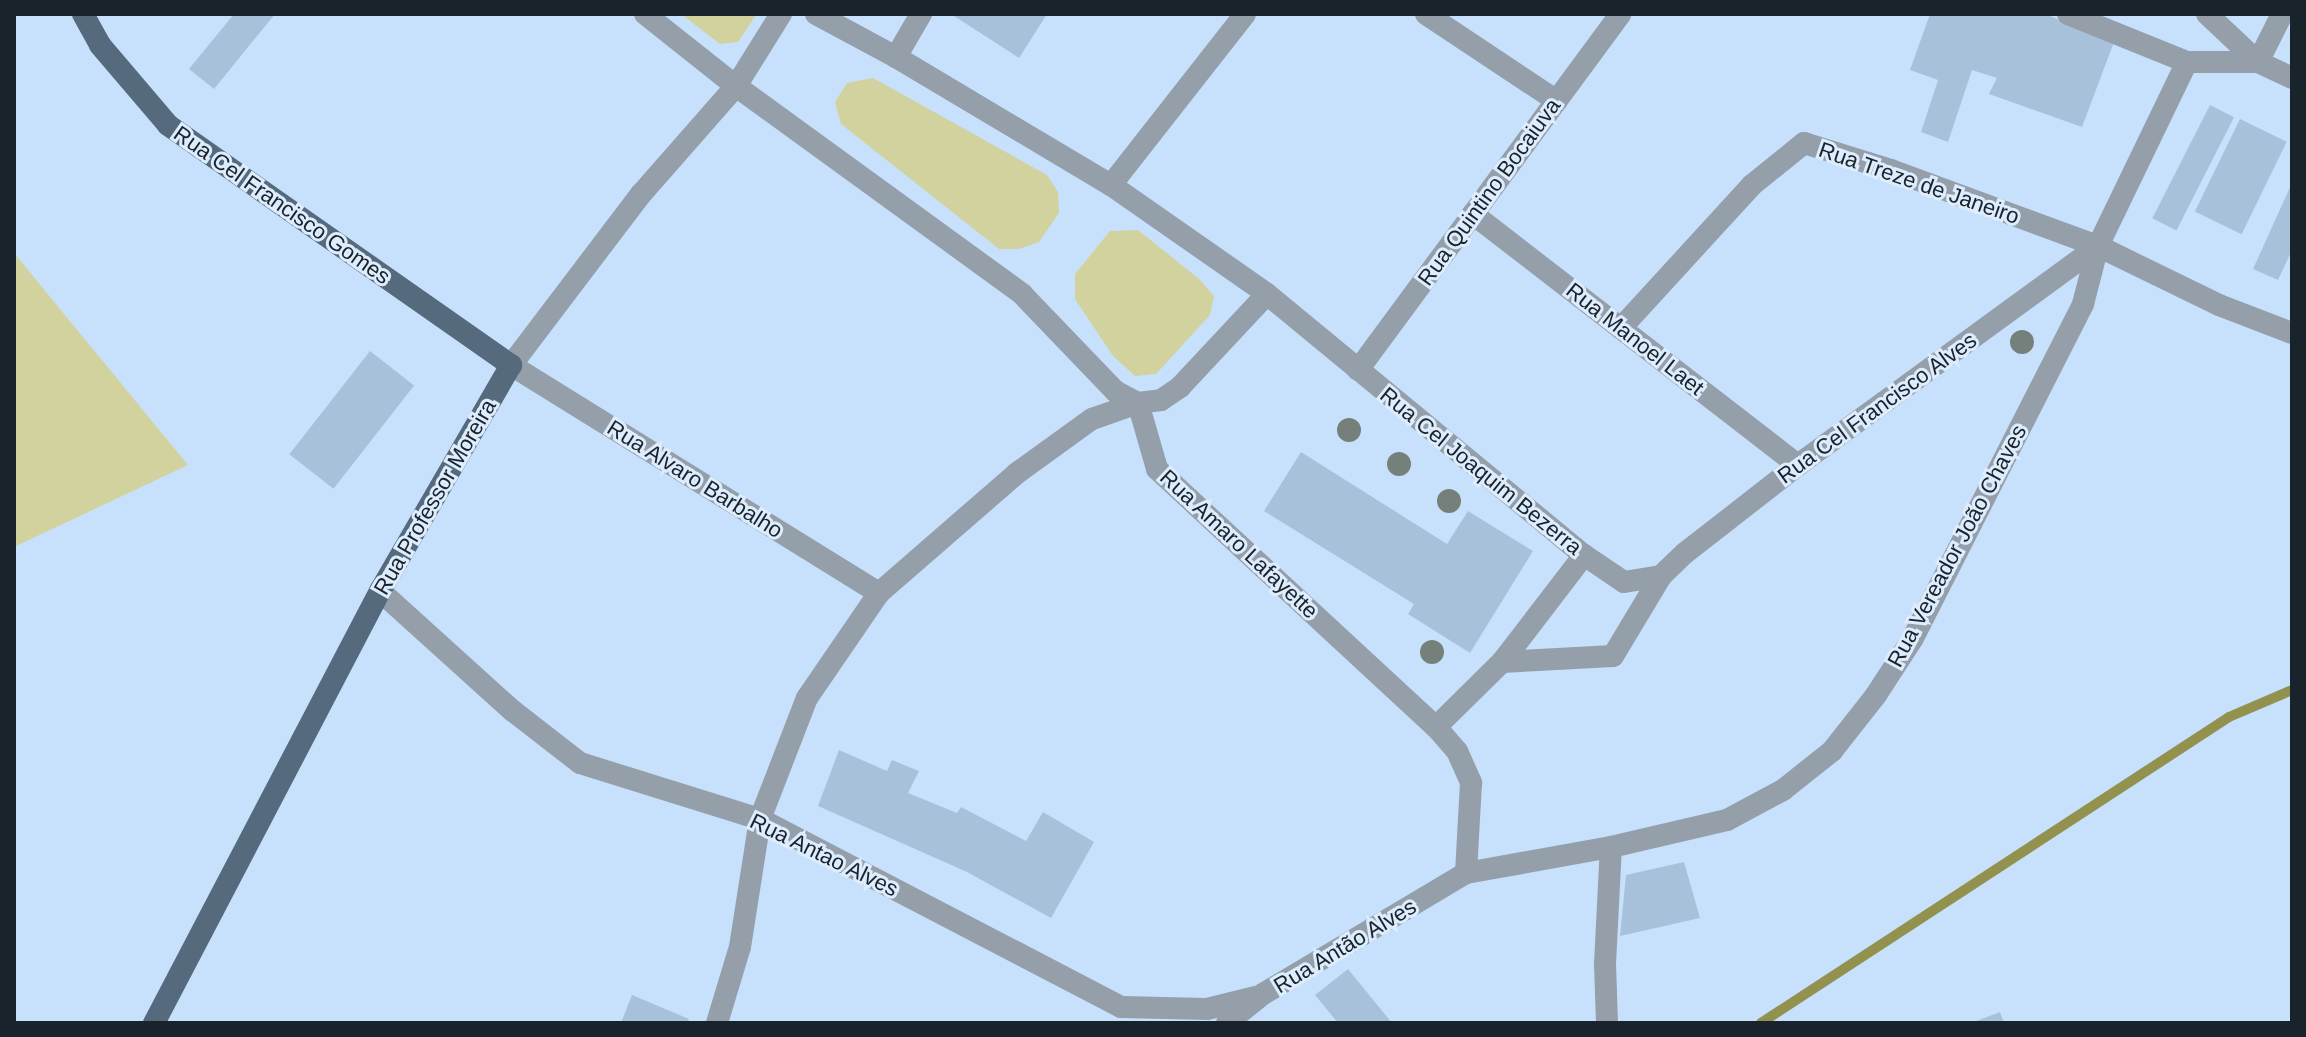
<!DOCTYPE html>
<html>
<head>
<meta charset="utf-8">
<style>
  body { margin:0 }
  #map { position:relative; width:2306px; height:1037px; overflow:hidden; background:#c7e1fc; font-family:Arial,sans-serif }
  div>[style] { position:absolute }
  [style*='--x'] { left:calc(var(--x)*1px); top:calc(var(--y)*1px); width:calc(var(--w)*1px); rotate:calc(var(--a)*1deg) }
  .green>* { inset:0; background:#d2d29e }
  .stream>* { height:10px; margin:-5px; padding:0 5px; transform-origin:5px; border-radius:5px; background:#93914e }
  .building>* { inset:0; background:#a8c1db; transform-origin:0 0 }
  .minor>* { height:22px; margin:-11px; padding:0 11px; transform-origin:11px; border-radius:11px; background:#949faa }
  .primary>* { height:22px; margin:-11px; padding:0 11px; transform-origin:11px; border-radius:11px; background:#566a7e }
  .trees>* { width:24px; height:24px; margin:-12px; border-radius:50%; background:#75807b }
  span { translate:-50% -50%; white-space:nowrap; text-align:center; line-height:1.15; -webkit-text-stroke:6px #deedfd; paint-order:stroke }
  .street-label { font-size:22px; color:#19232c }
  .frame { position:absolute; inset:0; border:16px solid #19232c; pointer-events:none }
</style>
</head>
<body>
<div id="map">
  <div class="green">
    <i style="clip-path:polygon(681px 14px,756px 14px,756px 15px,738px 42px,720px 44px)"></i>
    <i style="clip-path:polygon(873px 78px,1047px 175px,1058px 192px,1059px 213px,1039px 242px,1019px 249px,999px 249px,841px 124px,835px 102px,847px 83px)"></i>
    <i style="clip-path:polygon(1138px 230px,1198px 278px,1214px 296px,1210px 315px,1156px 374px,1135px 376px,1113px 356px,1075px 299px,1075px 274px,1110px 231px)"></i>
    <i style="clip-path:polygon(14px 253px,188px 465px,14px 547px)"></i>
  </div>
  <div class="stream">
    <i style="--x:1761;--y:1023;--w:559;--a:-33.18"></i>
    <i style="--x:2229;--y:717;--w:69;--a:-23.2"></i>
  </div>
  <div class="building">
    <i style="clip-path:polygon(234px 14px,275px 14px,214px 89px,189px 69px)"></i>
    <i style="clip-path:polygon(951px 14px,1047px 14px,1019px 58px)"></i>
    <i style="clip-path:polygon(1930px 14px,2045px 14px,2114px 42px,2082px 127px,1989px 94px,1997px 78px,1972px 70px,1948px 142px,1921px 132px,1938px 80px,1910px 70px)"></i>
    <i style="left:2210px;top:105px;width:27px;height:127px;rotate:27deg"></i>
    <i style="left:2240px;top:119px;width:52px;height:103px;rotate:26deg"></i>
    <i style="clip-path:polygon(2292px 183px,2292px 250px,2278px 280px,2253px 269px)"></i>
    <i style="left:370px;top:351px;width:56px;height:131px;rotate:38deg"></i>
    <i style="clip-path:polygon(1301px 452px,1447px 544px,1468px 511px,1533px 551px,1470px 653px,1408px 614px,1414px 604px,1264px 511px)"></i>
    <i style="clip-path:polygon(839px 750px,887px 771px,892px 760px,919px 771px,908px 793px,957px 813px,961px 807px,1026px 841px,1043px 812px,1094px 842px,1051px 918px,967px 872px,818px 806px)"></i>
    <i style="clip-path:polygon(1684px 862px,1700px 918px,1620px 936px,1626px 875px)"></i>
    <i style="clip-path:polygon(1348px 969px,1392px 1023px,1338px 1023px,1315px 995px)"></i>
    <i style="clip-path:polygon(632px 995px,689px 1019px,687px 1023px,621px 1023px)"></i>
    <i style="clip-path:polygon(2000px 1012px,2004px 1023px,1971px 1023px)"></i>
  </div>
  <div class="minor">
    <i style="--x:645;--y:14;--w:116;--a:38.4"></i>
    <i style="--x:736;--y:86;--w:354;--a:36"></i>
    <i style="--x:1022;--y:294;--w:134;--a:46.2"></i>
    <i style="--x:1115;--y:391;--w:26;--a:28"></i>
    <i style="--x:1138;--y:403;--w:69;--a:73.9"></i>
    <i style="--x:1157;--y:469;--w:380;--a:42.8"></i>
    <i style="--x:1436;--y:727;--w:32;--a:49"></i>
    <i style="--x:1457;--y:751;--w:35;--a:66"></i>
    <i style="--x:1471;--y:783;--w:90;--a:93.2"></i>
    <i style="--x:781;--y:14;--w:85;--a:122"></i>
    <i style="--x:736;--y:86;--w:144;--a:131.3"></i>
    <i style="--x:641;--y:194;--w:215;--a:127.2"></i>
    <i style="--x:511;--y:365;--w:433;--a:31.8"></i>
    <i style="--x:816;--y:14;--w:91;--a:28.3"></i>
    <i style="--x:896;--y:57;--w:250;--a:30.8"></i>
    <i style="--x:1111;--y:185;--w:190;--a:34.9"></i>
    <i style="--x:1267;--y:294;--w:411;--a:39.5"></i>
    <i style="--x:1584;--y:555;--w:48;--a:34"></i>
    <i style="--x:1624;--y:582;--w:37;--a:-9"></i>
    <i style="--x:1426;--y:14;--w:157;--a:33.6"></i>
    <i style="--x:2068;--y:14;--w:128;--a:22"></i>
    <i style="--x:2187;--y:62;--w:71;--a:0"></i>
    <i style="--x:2258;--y:62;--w:38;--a:25"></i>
    <i style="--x:2207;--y:14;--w:70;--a:43.3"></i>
    <i style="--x:896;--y:57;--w:50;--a:-59.8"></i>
    <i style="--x:2258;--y:62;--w:54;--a:-63.4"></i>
    <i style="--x:1111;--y:185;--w:217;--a:-51.9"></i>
    <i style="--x:1473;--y:214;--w:411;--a:37.7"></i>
    <i style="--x:1621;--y:328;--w:194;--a:-47.5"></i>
    <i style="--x:1752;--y:185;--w:67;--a:-38.9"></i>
    <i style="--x:1804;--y:143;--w:91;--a:17.2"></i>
    <i style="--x:1891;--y:170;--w:221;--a:20.2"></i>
    <i style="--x:2098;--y:246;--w:135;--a:26"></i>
    <i style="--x:2219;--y:305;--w:78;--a:21"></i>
    <i style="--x:1358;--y:370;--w:442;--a:-53.6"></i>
    <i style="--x:380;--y:591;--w:179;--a:42.1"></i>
    <i style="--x:513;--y:711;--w:85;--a:37.8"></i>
    <i style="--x:580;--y:763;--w:189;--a:17.3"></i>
    <i style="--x:760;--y:819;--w:407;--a:27.5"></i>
    <i style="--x:1121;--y:1007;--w:86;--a:1.3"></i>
    <i style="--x:1207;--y:1009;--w:49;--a:-14"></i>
    <i style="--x:1502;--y:662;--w:111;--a:-3.1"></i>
    <i style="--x:1613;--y:656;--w:93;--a:-59"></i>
    <i style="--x:1661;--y:576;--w:33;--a:-44"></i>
    <i style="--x:1685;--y:553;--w:143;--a:-37.9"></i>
    <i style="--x:1798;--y:465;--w:371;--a:-36.1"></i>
    <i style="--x:1436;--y:727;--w:93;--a:-44.6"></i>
    <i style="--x:1502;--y:662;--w:135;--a:-52.5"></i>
    <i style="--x:717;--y:1023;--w:79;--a:-73.2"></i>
    <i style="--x:740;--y:947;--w:130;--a:-81.1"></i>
    <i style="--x:760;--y:819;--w:130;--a:-68.8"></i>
    <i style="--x:807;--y:698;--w:127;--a:-55.6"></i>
    <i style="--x:879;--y:593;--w:183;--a:-41"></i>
    <i style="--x:1017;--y:473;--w:92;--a:-35.8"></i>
    <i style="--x:1092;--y:419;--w:49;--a:-19.2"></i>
    <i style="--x:1138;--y:403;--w:23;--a:-7"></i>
    <i style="--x:1161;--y:400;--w:23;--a:-34"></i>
    <i style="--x:1180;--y:387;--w:127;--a:-46.9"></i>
    <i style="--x:1227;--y:1023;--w:46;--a:-38.9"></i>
    <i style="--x:1263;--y:994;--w:236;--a:-30.8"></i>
    <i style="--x:1466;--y:873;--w:147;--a:-10.2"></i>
    <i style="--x:1611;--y:847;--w:119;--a:-13.1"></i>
    <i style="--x:1727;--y:820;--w:64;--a:-28.2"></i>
    <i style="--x:1783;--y:790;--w:63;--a:-38.5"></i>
    <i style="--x:1832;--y:751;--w:71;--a:-51.8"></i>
    <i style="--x:1876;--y:695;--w:68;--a:-57"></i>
    <i style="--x:1913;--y:638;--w:375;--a:-63"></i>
    <i style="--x:2083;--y:304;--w:60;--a:-75.5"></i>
    <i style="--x:2098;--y:246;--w:204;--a:-64.2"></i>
    <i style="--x:1607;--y:1023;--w:59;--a:-91.9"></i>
    <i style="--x:1605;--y:964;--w:117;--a:-87.1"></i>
  </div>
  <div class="primary">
    <i style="--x:83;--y:14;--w:35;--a:61"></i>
    <i style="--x:100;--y:45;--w:105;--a:49.6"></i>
    <i style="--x:168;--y:125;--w:419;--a:35"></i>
    <i style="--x:511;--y:365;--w:261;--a:120.1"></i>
    <i style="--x:380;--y:591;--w:488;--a:117.6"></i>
  </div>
  <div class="trees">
    <i style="left:2022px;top:342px"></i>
    <i style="left:1349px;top:430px"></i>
    <i style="left:1399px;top:464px"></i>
    <i style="left:1449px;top:501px"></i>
    <i style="left:1432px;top:652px"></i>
  </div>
  <div class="street-label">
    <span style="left:1919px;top:183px;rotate:19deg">Rua Treze de Janeiro</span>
    <span style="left:1489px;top:192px;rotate:-54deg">Rua Quintino Bocaiuva</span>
    <span style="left:282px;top:205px;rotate:35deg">Rua Cel Francisco Gomes</span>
    <span style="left:1635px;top:339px;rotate:38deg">Rua Manoel Laet</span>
    <span style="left:1877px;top:408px;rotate:-36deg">Rua Cel Francisco Alves</span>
    <span style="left:1481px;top:471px;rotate:39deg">Rua Cel Joaquim Bezerra</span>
    <span style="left:695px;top:479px;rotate:32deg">Rua Alvaro Barbalho</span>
    <span style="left:435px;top:497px;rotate:-60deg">Rua Professor Moreira</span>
    <span style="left:1239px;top:544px;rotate:43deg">Rua Amaro Lafayette</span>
    <span style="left:1957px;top:546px;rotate:-62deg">Rua Vereador João Chaves</span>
    <span style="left:824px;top:855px;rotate:26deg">Rua Antao Alves</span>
    <span style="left:1345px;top:946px;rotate:-31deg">Rua Antão Alves</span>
  </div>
  <div class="frame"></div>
</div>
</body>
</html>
